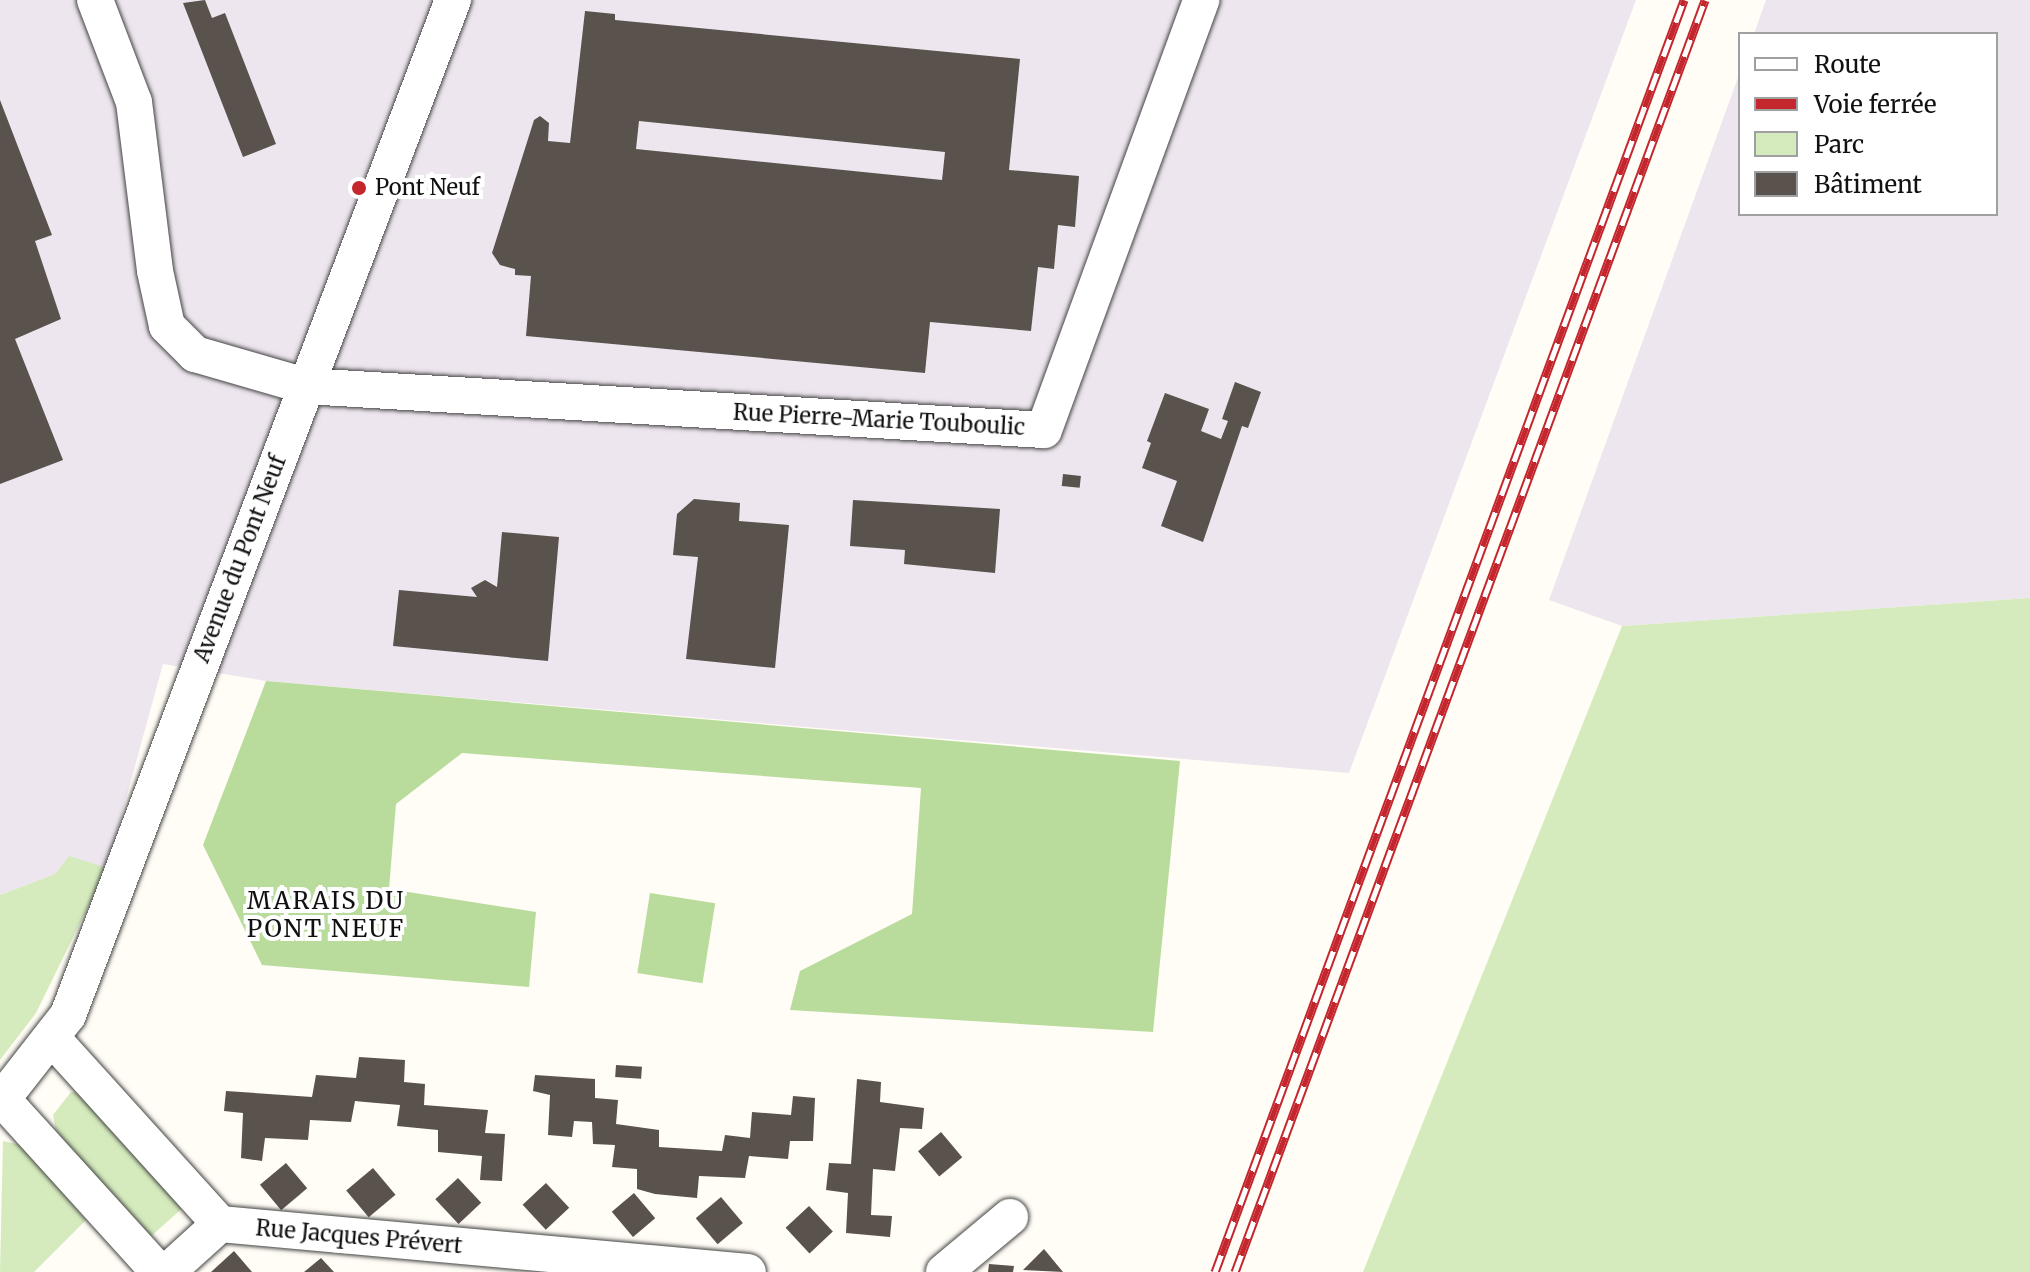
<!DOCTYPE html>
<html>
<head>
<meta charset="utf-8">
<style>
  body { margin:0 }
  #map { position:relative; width:2030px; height:1272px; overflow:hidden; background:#fffdf5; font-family:Merriweather,serif }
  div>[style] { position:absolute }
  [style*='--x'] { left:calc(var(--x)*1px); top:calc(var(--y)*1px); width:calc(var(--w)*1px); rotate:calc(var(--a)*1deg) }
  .industrial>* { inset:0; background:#eee6ef }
  .green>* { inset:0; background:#d5ebbd }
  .forest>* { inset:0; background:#b9dc9c; transform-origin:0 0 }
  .building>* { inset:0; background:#5a524d; transform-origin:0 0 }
  .roads { filter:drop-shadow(0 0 2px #444) drop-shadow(0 0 2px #444) }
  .street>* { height:36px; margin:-18px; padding:0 18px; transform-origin:18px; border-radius:18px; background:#fff }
  .rail>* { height:9px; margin-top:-4.5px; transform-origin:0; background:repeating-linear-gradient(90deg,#fff 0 18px,#c4262e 0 36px); box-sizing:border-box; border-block:2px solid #c4262e }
  .dots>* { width:22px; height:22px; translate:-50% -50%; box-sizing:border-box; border:4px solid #fff; border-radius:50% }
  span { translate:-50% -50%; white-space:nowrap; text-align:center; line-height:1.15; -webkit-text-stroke:8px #fff; paint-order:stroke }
  .poi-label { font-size:22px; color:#111 }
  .left { translate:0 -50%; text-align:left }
  .street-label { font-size:22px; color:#111 }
  .neighbourhood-label { font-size:24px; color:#111; letter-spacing:2px }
  .legend { position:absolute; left:1738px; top:32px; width:260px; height:184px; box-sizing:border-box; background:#fff; border:2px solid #a0a0a0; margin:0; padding:10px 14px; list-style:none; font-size:24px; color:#111 }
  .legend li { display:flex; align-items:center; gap:16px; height:40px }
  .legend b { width:40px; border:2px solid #a0a0a0 }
</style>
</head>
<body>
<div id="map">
  <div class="industrial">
    <i style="clip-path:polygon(0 0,1636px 0,1349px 773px,266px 681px,163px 664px,107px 868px,55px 874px,0 895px)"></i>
    <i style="clip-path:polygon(1766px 0,2030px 0,2030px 598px,1622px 626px,1549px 600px,1740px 72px,1740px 214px,1996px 214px,1996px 34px,1754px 34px)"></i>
  </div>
  <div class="green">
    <i style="clip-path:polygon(2030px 598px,2030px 1272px,1363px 1272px,1622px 626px)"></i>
    <i style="clip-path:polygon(69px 856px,107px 868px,36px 1013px,0 1060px,0 895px,55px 874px)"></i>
    <i style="clip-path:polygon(71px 1092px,79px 1093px,186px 1205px,149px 1238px,57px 1137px,53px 1115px)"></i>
    <i style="clip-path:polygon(3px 1141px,25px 1146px,86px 1220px,34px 1272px,0 1272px)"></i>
  </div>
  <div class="forest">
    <i style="clip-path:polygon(266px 681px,1180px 761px,1153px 1032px,790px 1010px,800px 971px,912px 914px,921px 788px,462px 753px,396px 804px,389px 889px,536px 912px,529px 987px,262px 965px,203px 845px)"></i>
    <i style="left:650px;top:893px;width:66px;height:81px;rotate:9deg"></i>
  </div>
  <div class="building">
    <i style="clip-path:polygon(205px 0,212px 18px,225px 13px,276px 144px,243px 157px,183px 3px)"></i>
    <i style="clip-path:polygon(evenodd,585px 11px,615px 14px,615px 20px,1020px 59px,1009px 170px,1079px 176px,1075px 227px,1058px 225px,1054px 269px,1038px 267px,1031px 331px,930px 322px,925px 373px,526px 336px,531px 276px,515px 275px,515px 269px,500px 265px,492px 253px,534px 120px,540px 116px,549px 123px,548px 141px,570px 143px,585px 11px,639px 121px,945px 152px,942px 180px,636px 149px,639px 121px)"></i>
    <i style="clip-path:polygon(0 100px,52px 235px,35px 241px,61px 319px,15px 339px,63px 460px,0 484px)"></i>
    <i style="clip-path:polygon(1235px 382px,1261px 392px,1248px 428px,1242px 426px,1203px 542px,1161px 526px,1177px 481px,1142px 468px,1151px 443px,1147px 441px,1165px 393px,1209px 409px,1201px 431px,1221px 439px,1228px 421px,1222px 419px)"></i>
    <i style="left:1063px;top:474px;width:18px;height:12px;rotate:6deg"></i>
    <i style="clip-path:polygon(694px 499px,740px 503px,739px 521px,789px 525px,775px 668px,686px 659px,698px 557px,673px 555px,677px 514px)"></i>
    <i style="clip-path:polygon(853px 500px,1000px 509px,995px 573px,904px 564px,905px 550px,850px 546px)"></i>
    <i style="clip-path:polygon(502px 532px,559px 537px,548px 661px,393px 646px,399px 590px,477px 597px,471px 588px,485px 580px,497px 587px)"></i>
    <i style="clip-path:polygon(359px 1057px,405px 1060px,404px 1082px,425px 1084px,424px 1105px,488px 1110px,485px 1133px,505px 1134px,502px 1181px,480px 1180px,482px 1156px,438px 1152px,438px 1130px,397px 1126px,400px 1105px,365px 1102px,355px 1101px,351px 1122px,310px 1120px,308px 1140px,265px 1138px,262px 1161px,241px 1158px,243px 1113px,224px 1111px,226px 1091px,312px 1097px,316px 1075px,356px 1078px)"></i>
    <i style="left:616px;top:1065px;width:26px;height:12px;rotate:4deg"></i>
    <i style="clip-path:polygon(535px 1075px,595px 1079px,595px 1098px,618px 1100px,616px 1124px,659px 1130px,659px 1147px,722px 1151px,725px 1135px,750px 1138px,752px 1112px,791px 1115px,793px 1096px,815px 1098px,813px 1141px,790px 1141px,788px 1159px,749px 1156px,745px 1178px,699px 1176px,697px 1198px,655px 1194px,637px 1189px,637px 1169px,612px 1167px,615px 1145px,593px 1144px,592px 1122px,574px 1121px,572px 1137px,548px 1135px,550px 1095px,533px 1091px)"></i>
    <i style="clip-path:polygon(857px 1079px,881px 1082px,880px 1102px,924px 1108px,922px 1129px,900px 1128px,895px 1171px,873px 1169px,871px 1215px,892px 1216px,890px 1237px,846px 1233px,848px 1193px,826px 1190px,829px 1163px,851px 1164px)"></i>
    <i style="left:941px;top:1132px;width:33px;height:30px;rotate:50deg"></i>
    <i style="left:286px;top:1163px;width:33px;height:34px;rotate:50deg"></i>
    <i style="left:373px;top:1168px;width:35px;height:35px;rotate:50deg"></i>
    <i style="left:458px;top:1178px;width:34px;height:31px;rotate:47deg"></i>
    <i style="left:546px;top:1183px;width:34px;height:32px;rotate:47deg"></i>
    <i style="left:634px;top:1193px;width:33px;height:29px;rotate:50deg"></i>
    <i style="left:721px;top:1197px;width:34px;height:33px;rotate:50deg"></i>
    <i style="left:809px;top:1206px;width:35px;height:32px;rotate:47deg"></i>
    <i style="clip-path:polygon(1044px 1249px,1063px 1272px,1023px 1270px)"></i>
    <i style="clip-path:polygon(234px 1251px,252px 1272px,211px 1272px)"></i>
    <i style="clip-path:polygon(321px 1258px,334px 1272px,304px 1272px)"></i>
    <i style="clip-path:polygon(989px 1264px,1014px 1266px,1013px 1272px,988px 1272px)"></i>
  </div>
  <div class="roads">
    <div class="street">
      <i style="--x:95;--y:0;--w:109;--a:69.1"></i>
      <i style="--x:134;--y:102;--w:170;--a:82.9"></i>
      <i style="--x:155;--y:271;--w:56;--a:77.7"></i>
      <i style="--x:167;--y:326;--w:40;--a:45"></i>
      <i style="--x:195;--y:354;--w:115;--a:16.2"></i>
      <i style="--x:305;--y:386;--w:740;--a:3.41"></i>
      <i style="--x:1044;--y:430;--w:458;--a:-69.9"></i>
      <i style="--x:52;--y:1038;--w:251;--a:47.9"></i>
      <i style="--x:220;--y:1224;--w:530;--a:5.19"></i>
      <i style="--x:3;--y:1100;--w:232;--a:47.8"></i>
      <i style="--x:0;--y:1102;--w:110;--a:-52"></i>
      <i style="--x:68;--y:1015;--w:1086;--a:-69.23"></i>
      <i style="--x:167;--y:1272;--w:72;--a:-42.2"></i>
      <i style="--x:944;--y:1272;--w:86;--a:-39.8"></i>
    </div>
  </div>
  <div class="rail">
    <i style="--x:1215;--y:1272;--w:1356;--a:-69.76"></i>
    <i style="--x:1235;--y:1272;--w:1356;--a:-69.72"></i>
  </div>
  <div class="dots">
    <i style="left:359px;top:188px;background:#c4262e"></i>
  </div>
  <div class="poi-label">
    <span class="left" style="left:375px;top:188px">Pont Neuf</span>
  </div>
  <div class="street-label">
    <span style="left:879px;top:420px;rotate:3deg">Rue Pierre-Marie Touboulic</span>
    <span style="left:240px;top:559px;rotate:-69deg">Avenue du Pont Neuf</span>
    <span style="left:359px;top:1237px;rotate:5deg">Rue Jacques Prévert</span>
  </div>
  <div class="neighbourhood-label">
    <span style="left:326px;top:915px">MARAIS DU<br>PONT NEUF</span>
  </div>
  <ul class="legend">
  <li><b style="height:10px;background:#fff"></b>Route</li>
  <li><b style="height:10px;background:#c4262e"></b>Voie ferrée</li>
  <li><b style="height:22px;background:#d5ebbd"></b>Parc</li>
  <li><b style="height:22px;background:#5a524d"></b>Bâtiment</li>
  </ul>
</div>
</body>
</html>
